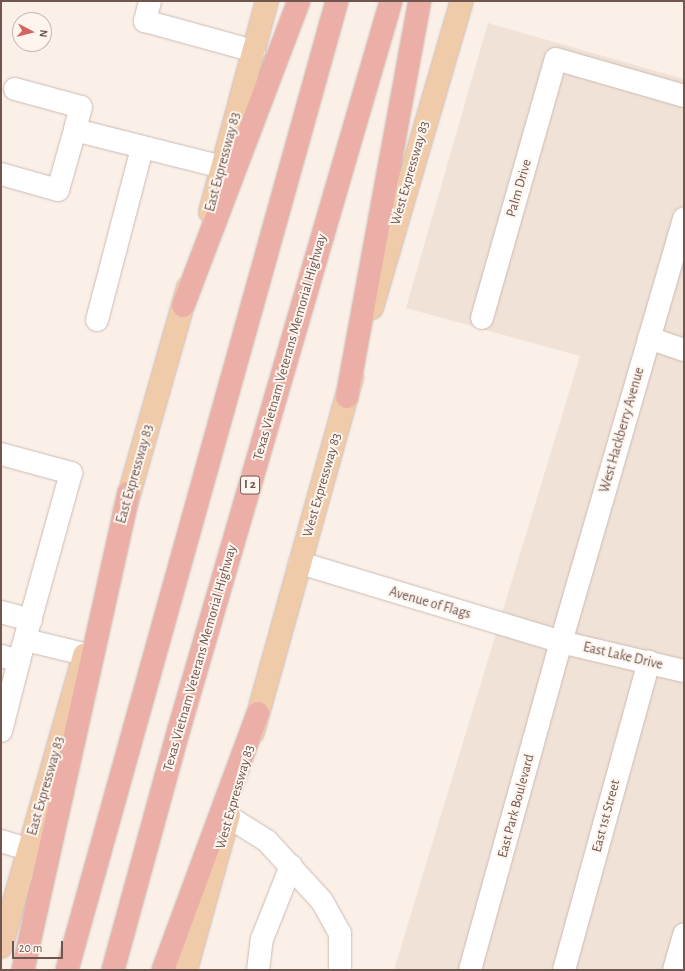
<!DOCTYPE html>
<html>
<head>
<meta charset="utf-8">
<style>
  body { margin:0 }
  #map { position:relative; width:685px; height:971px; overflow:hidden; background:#faf0e8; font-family:"Alegreya Sans",sans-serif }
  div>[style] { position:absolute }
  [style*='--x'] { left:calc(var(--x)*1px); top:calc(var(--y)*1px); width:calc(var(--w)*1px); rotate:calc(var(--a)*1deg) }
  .residential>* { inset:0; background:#f0e2d7 }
  .roads { filter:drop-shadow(0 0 1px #ccbab2) drop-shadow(0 0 1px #ccbab2) }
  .minor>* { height:22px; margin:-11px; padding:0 11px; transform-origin:11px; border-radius:11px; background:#fff }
  .major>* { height:22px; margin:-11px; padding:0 11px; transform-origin:11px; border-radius:11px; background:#f0cba9 }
  .highway>* { height:22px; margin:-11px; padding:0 11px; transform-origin:11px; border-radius:11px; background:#ecafa7 }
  span { translate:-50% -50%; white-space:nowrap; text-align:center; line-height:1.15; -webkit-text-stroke:4px #fdf5ee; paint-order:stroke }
  .shield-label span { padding:1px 3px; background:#fdf5ee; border:1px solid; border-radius:3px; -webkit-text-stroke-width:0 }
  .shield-label { font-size:13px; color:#70564f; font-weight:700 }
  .street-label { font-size:14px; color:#70564f }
  .frame { position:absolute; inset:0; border:2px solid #70564f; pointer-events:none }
  .north { position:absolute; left:12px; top:12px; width:40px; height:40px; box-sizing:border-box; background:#fdf5ee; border:1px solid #c5b5ae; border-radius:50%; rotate:97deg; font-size:11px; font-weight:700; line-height:16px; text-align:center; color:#70564f }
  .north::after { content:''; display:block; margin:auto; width:14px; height:18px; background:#d4675d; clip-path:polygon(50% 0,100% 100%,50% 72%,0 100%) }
  .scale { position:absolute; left:12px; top:941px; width:51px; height:18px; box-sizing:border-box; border:2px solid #70564f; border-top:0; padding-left:5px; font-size:12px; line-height:14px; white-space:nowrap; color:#70564f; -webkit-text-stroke:3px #fdf5ee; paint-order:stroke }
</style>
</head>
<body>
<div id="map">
  <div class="residential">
    <i style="clip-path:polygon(488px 23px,684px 79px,684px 970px,394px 970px,580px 356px,406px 308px)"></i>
  </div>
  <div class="roads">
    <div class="minor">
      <i style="--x:150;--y:1;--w:21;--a:104"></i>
      <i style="--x:145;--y:21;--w:113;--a:15.4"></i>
      <i style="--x:15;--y:89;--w:68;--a:15.3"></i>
      <i style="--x:81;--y:107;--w:24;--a:105"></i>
      <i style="--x:75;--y:130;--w:152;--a:14.1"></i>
      <i style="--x:1;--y:174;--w:59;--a:15.7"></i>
      <i style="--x:58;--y:190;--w:62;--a:-74.2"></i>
      <i style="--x:482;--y:318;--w:269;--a:-74.1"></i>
      <i style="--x:556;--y:59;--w:133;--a:16.1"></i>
      <i style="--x:97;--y:320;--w:178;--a:-75.3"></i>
      <i style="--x:649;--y:338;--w:37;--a:19"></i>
      <i style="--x:1;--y:454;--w:73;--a:15.2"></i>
      <i style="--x:71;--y:473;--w:195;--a:105.5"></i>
      <i style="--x:19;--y:661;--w:19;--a:-164"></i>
      <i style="--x:300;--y:563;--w:273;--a:16.8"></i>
      <i style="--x:561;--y:642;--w:126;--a:13.3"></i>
      <i style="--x:1;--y:612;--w:31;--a:15"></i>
      <i style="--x:26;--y:640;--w:60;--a:13.6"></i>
      <i style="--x:1;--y:731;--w:72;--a:-75.6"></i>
      <i style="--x:229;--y:817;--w:45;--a:32.3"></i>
      <i style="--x:267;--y:841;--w:81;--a:47.5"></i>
      <i style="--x:322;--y:901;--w:37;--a:61"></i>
      <i style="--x:340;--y:933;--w:37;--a:90"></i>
      <i style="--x:1;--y:841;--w:28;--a:17"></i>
      <i style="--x:258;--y:970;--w:31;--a:-83"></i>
      <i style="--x:262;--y:939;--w:79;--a:-68.3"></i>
      <i style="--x:470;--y:970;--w:340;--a:-74.5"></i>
      <i style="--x:561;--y:642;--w:441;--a:-73.8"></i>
      <i style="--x:564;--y:970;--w:320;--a:-74.6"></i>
      <i style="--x:674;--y:970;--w:37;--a:-74"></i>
    </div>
    <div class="major">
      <i style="--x:210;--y:212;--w:219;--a:-74.9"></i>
      <i style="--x:372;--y:308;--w:320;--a:-73.7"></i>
      <i style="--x:124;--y:512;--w:233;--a:-74.1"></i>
      <i style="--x:253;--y:732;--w:368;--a:-74.4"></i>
      <i style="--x:1;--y:947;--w:304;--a:-74.1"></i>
      <i style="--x:186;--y:970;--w:161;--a:-74.5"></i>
    </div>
    <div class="highway">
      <i style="--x:183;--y:306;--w:326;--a:-69.2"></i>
      <i style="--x:347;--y:397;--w:403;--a:-79.6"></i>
      <i style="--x:23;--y:970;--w:489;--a:-77.5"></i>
      <i style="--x:67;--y:970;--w:1006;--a:-74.43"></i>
      <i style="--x:113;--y:970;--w:250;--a:-74.7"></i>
      <i style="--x:179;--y:729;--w:758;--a:-73.76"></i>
      <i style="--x:163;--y:970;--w:274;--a:-69.7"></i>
    </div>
  </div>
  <div class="shield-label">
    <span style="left:250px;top:485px">I 2</span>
  </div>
  <div class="street-label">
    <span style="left:223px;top:162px;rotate:-75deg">East Expressway 83</span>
    <span style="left:410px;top:173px;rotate:-74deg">West Expressway 83</span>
    <span style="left:519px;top:188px;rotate:-74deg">Palm Drive</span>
    <span style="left:290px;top:347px;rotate:-74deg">Texas Vietnam Veterans Memorial Highway</span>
    <span style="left:622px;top:430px;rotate:-74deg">West Hackberry Avenue</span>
    <span style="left:135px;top:474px;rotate:-74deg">East Expressway 83</span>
    <span style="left:322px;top:485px;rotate:-74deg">West Expressway 83</span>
    <span style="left:430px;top:603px;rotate:16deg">Avenue of Flags</span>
    <span style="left:623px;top:656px;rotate:13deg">East Lake Drive</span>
    <span style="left:200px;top:658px;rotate:-74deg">Texas Vietnam Veterans Memorial Highway</span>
    <span style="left:46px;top:786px;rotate:-74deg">East Expressway 83</span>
    <span style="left:235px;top:797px;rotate:-74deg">West Expressway 83</span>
    <span style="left:516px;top:806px;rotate:-75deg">East Park Boulevard</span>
    <span style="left:606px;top:816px;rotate:-75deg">East 1st Street</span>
  </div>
  <div class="frame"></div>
  <div class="north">N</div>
  <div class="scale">20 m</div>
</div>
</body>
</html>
